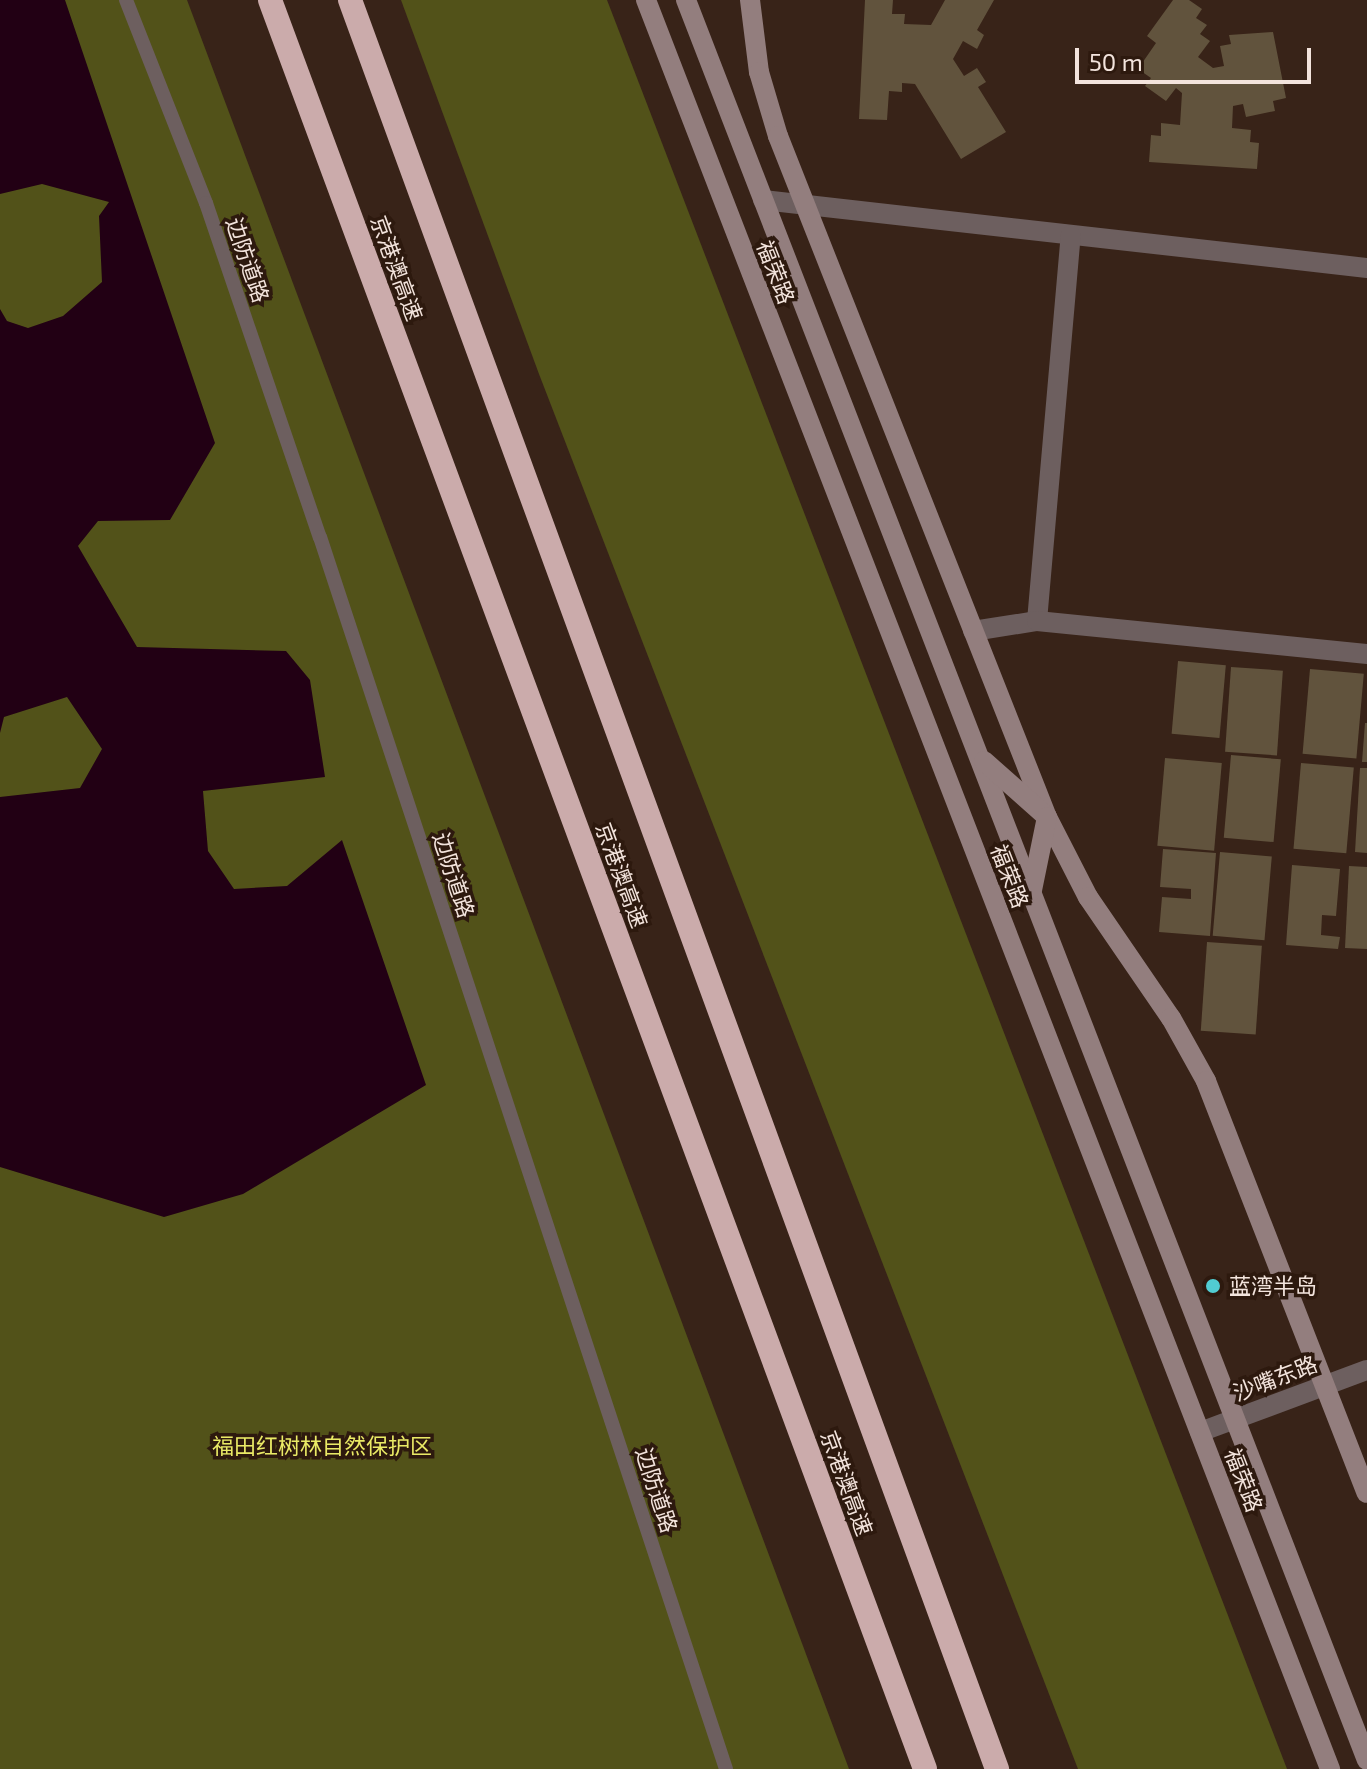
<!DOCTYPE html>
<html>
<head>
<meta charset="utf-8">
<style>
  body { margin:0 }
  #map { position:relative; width:1367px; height:1769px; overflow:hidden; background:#382318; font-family:"Exo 2","Noto Sans SC",sans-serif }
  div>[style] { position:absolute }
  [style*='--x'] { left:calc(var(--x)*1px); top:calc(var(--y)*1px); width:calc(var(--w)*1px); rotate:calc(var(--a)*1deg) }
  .green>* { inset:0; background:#525219 }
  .water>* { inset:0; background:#220014 }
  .building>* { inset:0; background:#61533d; transform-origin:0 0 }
  .lane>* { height:14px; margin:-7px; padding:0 7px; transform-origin:7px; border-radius:7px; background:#6d5f5f }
  .street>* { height:20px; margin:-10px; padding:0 10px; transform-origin:10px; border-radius:10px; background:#6d5f5f }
  .secondary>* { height:20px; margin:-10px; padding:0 10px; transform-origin:10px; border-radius:10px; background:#937e7e }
  .highway>* { height:24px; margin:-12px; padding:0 12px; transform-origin:12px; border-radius:12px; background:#cbabab }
  .dots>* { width:22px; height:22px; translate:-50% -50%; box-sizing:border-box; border:4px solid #2d190e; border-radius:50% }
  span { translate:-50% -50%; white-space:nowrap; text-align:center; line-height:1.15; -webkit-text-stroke:7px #2d190e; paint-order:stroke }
  .street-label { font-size:22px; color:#f3e4dd }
  .poi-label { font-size:22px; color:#f3e4dd }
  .left { translate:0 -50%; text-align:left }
  .park-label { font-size:22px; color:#eaea66 }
  .scale { position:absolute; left:1075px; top:48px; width:236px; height:36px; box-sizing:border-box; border:4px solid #f3e4dd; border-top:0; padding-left:10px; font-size:24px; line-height:28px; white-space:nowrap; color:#f3e4dd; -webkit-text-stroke:6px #2d190e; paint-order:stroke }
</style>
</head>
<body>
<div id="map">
  <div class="green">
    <i style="clip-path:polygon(0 0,187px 0,849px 1769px,0 1769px)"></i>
    <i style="clip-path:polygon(401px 0,607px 0,1287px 1769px,1078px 1769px,539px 374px)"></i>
  </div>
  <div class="water">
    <i style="clip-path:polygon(0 0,65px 0,215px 443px,170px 520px,98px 521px,78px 546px,137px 647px,286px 651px,310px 680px,325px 777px,203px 791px,208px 851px,234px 889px,287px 886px,342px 840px,426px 1085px,243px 1194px,164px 1217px,0 1167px,0 797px,80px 788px,102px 749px,67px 697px,4px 717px,0 733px,0 309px,7px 321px,28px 328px,63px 316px,102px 282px,99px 216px,109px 202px,42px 184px,0 194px)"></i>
  </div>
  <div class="building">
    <i style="clip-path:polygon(865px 0,893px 0,892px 14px,905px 14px,904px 24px,931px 25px,945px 0,994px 0,977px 30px,984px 35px,977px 49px,963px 41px,953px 59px,964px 76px,977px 68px,986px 82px,978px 87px,1006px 132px,961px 159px,915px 84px,902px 83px,902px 92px,889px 91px,887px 120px,859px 119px)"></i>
    <i style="clip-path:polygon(1173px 0,1189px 0,1202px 9px,1196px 18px,1207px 25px,1200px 34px,1210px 41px,1198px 57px,1213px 68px,1224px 66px,1220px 46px,1231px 44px,1229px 35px,1273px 32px,1286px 98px,1273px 101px,1275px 111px,1246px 117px,1243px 104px,1233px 106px,1232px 128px,1251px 130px,1250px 142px,1259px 143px,1257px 169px,1149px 162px,1151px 135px,1161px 136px,1161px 123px,1180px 125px,1182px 93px,1176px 88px,1166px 101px,1145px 86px,1151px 78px,1138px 69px,1156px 43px,1147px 36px)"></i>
    <i style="left:1178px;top:661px;width:48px;height:73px;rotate:5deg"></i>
    <i style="left:1231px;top:667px;width:52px;height:85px;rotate:4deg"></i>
    <i style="left:1310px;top:669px;width:54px;height:85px;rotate:5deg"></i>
    <i style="clip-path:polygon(1365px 723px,1367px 723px,1367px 762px,1362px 762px)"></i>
    <i style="left:1231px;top:755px;width:50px;height:83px;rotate:5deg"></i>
    <i style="left:1165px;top:758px;width:57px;height:88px;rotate:5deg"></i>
    <i style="left:1301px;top:763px;width:53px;height:86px;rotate:5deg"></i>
    <i style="clip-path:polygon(1360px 768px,1367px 768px,1367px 853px,1355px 852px)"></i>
    <i style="clip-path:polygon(1163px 849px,1216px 853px,1210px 936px,1159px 932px,1162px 897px,1191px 899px,1191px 889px,1160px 887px)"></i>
    <i style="left:1220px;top:852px;width:52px;height:84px;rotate:5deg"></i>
    <i style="clip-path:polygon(1292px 865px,1340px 869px,1336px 916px,1322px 915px,1321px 935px,1340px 937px,1338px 949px,1286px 945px)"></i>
    <i style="clip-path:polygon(1349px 866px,1367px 867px,1367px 949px,1345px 948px)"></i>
    <i style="left:1207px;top:942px;width:55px;height:89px;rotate:4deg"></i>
  </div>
  <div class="lane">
    <i style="--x:126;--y:0;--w:218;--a:68.5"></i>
    <i style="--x:206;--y:203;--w:353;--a:71.2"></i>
    <i style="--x:320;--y:537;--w:1297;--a:71.76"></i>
  </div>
  <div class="street">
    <i style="--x:763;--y:200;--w:608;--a:6.42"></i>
    <i style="--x:1037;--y:621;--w:387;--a:-85"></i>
    <i style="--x:973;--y:631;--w:65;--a:-8.9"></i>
    <i style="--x:1037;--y:621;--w:332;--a:5.7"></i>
    <i style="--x:1200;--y:1432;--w:178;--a:-20.4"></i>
  </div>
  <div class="secondary">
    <i style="--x:646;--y:0;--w:1897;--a:68.86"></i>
    <i style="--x:686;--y:0;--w:1887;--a:68.85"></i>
    <i style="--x:750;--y:0;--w:73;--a:82.9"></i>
    <i style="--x:759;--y:72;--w:67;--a:73.5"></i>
    <i style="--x:778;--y:136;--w:732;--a:68.45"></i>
    <i style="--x:1047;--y:817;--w:90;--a:62.9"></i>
    <i style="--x:1088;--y:897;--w:147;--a:55.6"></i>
    <i style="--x:1171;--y:1018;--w:72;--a:60.9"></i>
    <i style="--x:1206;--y:1081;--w:442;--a:68.7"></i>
    <i style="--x:984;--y:761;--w:84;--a:41.6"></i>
    <i style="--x:1047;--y:817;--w:75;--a:101.6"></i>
  </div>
  <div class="highway">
    <i style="--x:270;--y:0;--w:1886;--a:69.68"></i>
    <i style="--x:350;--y:0;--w:1884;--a:69.91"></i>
  </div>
  <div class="dots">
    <i style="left:1213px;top:1286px;background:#51ccd2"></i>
  </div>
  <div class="street-label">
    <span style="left:248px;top:260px;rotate:71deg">边防道路</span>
    <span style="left:397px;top:268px;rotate:70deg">京港澳高速</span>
    <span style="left:776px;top:272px;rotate:69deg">福荣路</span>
    <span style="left:454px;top:875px;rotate:72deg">边防道路</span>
    <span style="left:622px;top:875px;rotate:70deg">京港澳高速</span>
    <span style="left:1010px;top:876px;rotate:69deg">福荣路</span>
    <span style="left:1275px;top:1378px;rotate:-21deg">沙嘴东路</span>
    <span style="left:1244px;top:1480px;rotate:69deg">福荣路</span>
    <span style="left:847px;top:1483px;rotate:70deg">京港澳高速</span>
    <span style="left:657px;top:1490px;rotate:72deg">边防道路</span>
  </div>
  <div class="poi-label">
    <span class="left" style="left:1229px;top:1286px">蓝湾半岛</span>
  </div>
  <div class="park-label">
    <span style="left:322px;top:1446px">福田红树林自然保护区</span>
  </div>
  <div class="scale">50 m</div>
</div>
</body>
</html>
